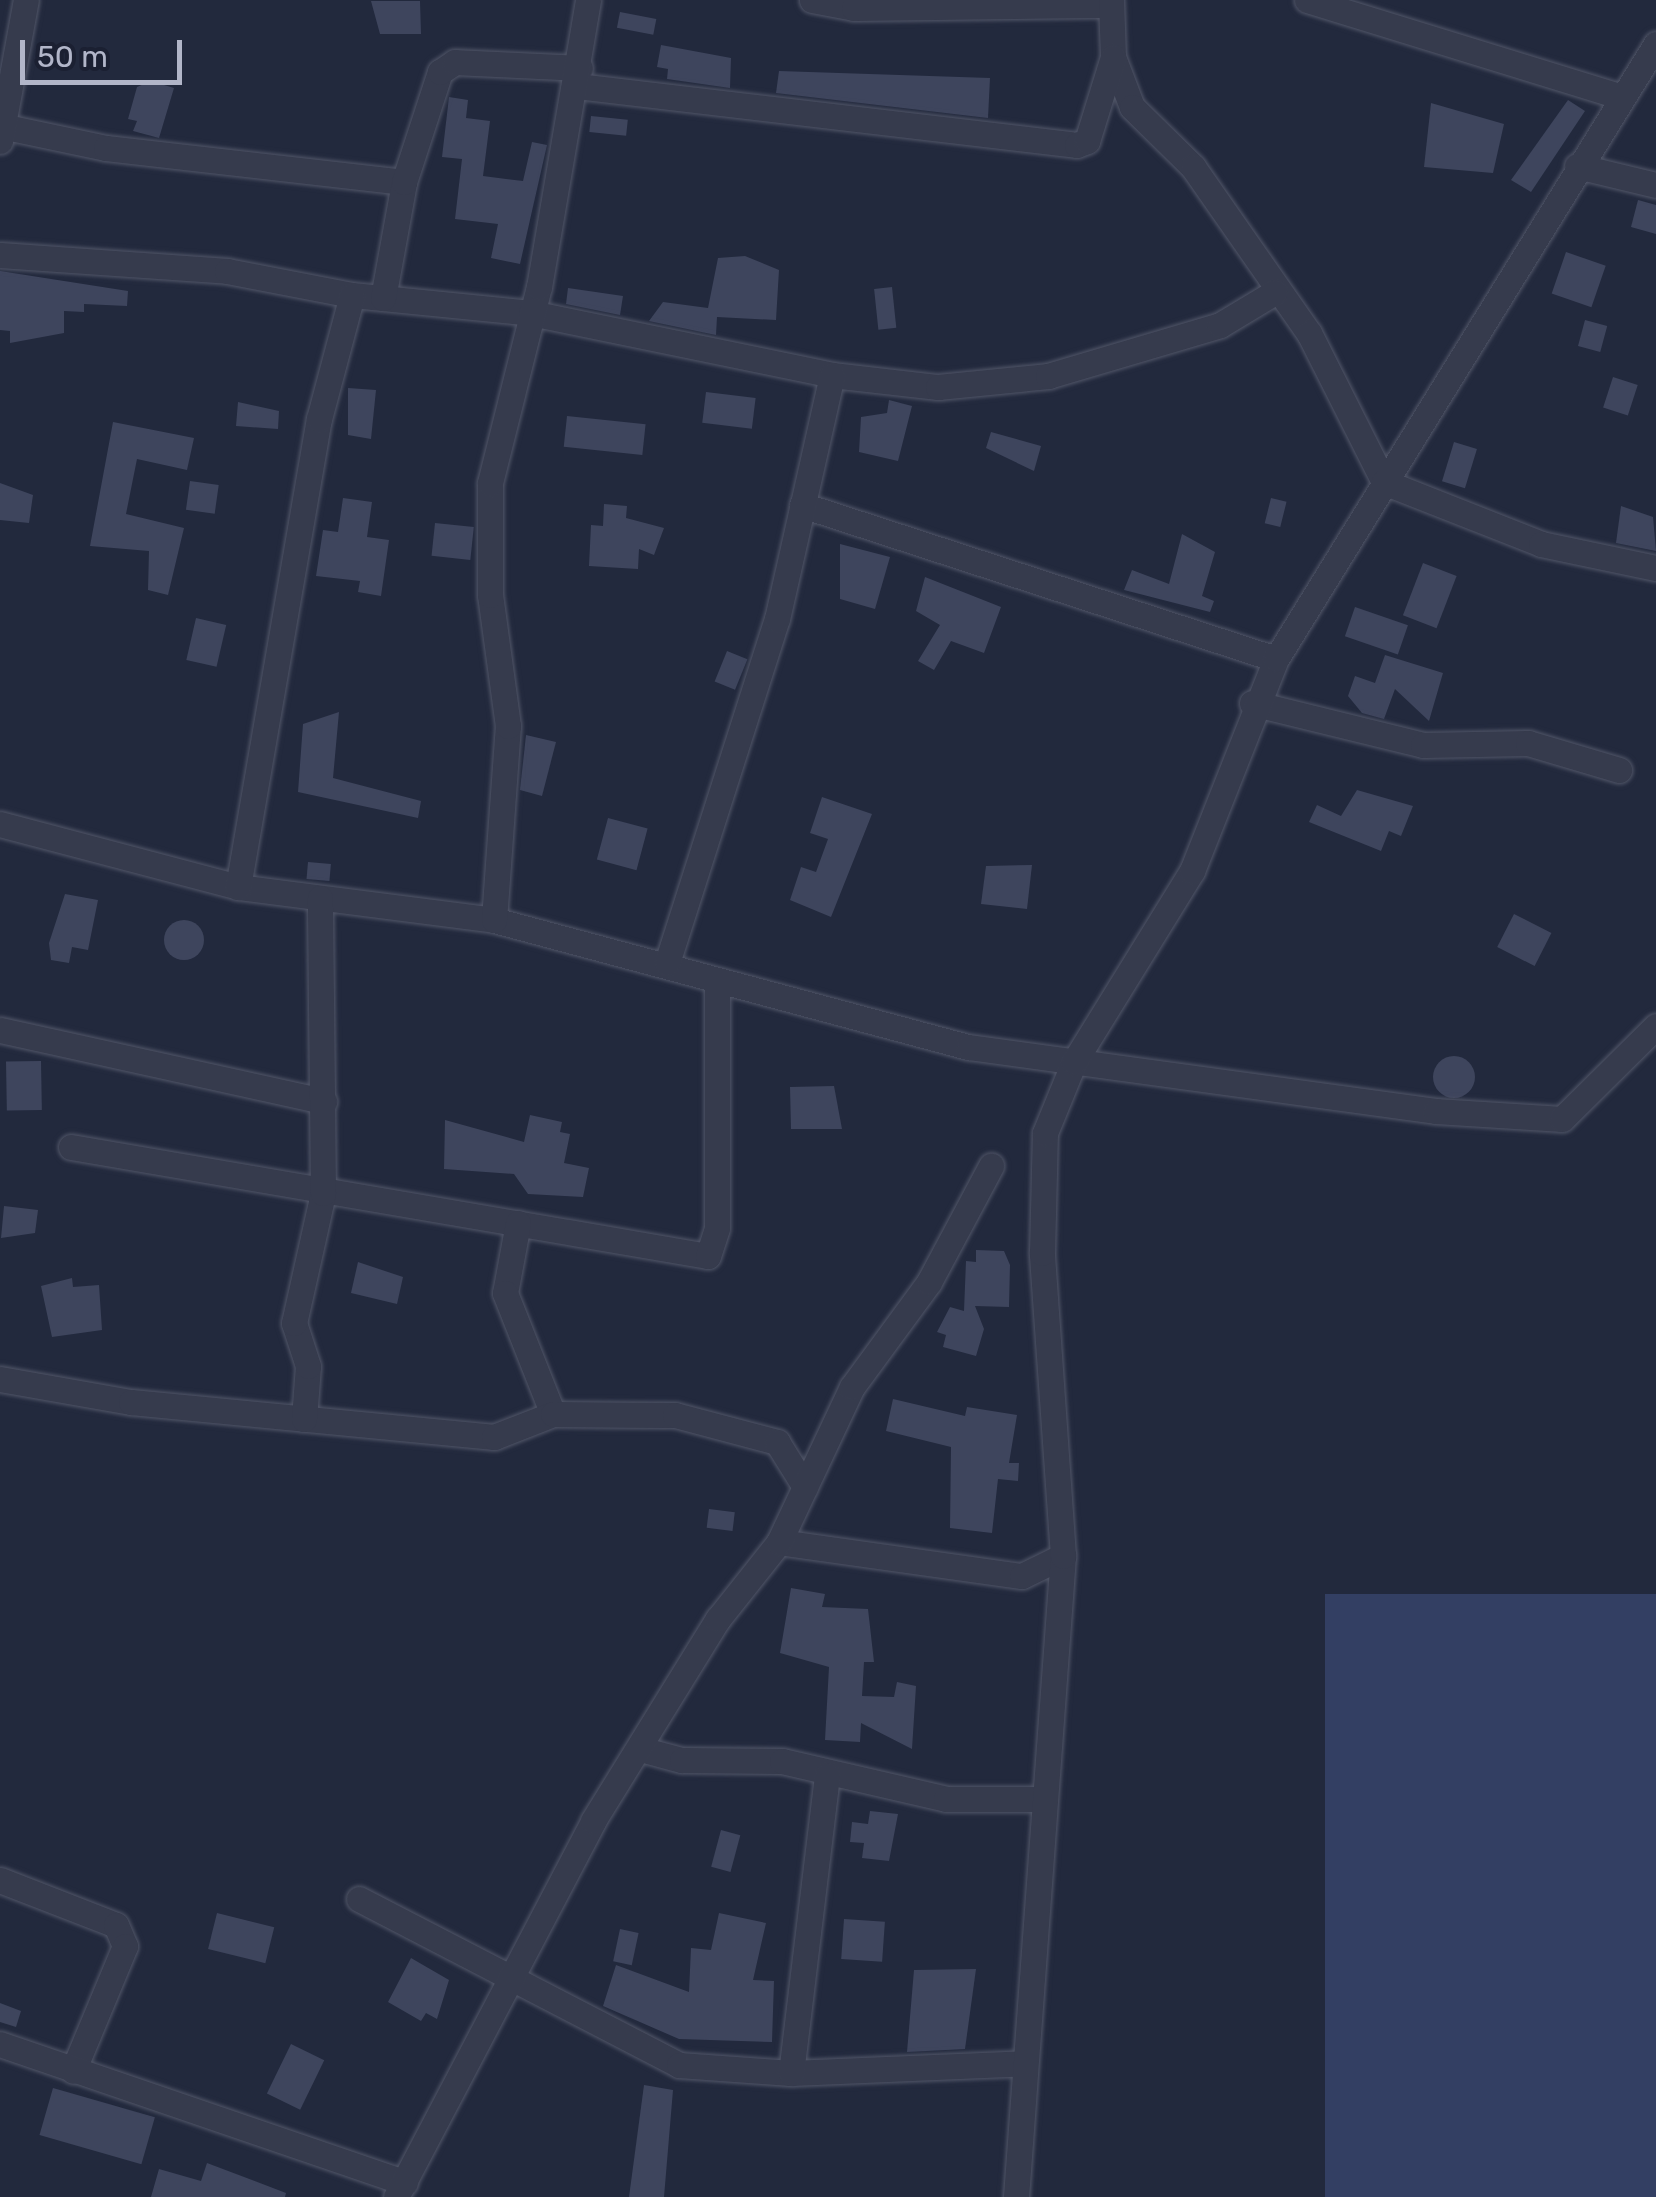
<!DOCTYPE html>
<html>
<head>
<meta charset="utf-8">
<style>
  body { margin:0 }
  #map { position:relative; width:1656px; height:2197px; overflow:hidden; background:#22293d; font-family:Rubik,sans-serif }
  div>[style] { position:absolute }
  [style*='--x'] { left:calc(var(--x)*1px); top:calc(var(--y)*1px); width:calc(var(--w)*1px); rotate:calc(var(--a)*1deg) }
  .water>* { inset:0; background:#333f63; transform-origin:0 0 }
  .building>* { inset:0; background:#3e455d; transform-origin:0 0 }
  .round { border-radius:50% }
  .roads { filter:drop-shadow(0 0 2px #515668) drop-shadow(0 0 2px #515668) }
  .minor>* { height:25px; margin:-12.5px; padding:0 12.5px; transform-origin:12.5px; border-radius:12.5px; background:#363b4d }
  span { translate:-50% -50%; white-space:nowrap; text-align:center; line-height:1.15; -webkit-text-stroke:8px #1b2032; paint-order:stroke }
  .scale { position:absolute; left:20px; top:40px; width:162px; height:45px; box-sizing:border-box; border:5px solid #b2b6c9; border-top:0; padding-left:12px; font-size:30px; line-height:35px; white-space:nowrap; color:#b2b6c9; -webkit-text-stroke:8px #1b2032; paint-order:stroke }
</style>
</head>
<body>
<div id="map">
  <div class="water">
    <i style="left:1325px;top:1594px;width:331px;height:603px"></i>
  </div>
  <div class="building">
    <i style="clip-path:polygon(371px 1px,420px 1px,421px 34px,380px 34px)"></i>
    <i style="left:620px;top:12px;width:37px;height:16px;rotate:11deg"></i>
    <i style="clip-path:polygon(661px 45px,731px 58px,730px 88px,667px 79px,668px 69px,657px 67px)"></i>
    <i style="clip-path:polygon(779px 71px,990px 78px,988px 118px,776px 93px)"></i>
    <i style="clip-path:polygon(151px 81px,174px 88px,159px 138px,133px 131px,137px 121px,128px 119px,137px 87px)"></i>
    <i style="clip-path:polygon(449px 97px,468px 100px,466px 118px,490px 121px,483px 176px,523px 181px,532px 142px,547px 145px,520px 264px,491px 258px,498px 224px,455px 219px,462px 159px,442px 157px)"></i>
    <i style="clip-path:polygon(1568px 100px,1585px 111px,1531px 192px,1511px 180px)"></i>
    <i style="clip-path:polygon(1431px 103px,1504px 124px,1493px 173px,1424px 167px)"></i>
    <i style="left:591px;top:116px;width:37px;height:16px;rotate:6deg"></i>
    <i style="clip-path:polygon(1638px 200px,1656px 205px,1656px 234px,1631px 227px)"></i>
    <i style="left:1566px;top:252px;width:42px;height:44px;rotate:19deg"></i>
    <i style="clip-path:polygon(745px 256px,779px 270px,776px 320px,717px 317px,716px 335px,649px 321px,663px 302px,708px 308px,718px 258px)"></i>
    <i style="clip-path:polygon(0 271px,128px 291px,127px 306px,84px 304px,84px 312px,64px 311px,64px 333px,10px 343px,10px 331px,0 330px)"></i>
    <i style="left:892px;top:287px;width:41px;height:18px;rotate:84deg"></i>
    <i style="clip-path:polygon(568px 288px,623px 296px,620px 315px,566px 304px)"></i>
    <i style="left:1585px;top:320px;width:23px;height:27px;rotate:15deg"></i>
    <i style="left:1613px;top:377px;width:26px;height:32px;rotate:18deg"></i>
    <i style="clip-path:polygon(348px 388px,376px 390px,371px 439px,348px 435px)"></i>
    <i style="left:706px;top:392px;width:50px;height:31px;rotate:7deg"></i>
    <i style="clip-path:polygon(889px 400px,912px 406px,898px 461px,859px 452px,861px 417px,887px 413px)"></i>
    <i style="clip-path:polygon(238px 402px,279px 411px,278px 429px,236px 426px)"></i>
    <i style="left:567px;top:416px;width:79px;height:31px;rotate:6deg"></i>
    <i style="clip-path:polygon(113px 422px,194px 438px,187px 470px,137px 459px,126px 514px,184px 528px,168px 595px,148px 590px,149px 551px,90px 546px)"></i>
    <i style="clip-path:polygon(991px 432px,1041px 446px,1034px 471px,986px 448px)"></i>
    <i style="left:1454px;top:442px;width:24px;height:41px;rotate:17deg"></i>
    <i style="left:190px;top:481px;width:29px;height:29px;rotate:8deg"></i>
    <i style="clip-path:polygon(0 483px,33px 495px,29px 523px,0 520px)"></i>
    <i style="clip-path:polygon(343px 498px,372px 502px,367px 537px,389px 540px,381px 596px,358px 592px,360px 581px,316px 576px,323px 530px,338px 532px)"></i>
    <i style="left:1271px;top:498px;width:16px;height:26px;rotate:14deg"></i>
    <i style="clip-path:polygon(604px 504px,627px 506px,626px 518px,664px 528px,654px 555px,639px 549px,638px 569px,589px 566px,591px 525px,603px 526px)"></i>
    <i style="clip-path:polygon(1621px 506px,1653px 517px,1656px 551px,1616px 543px)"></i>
    <i style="left:435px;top:523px;width:39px;height:33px;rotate:6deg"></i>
    <i style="clip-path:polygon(1182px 534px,1215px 552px,1202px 596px,1214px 601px,1210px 612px,1124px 590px,1132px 570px,1169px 584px)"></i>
    <i style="clip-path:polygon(840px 544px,890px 557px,875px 609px,840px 599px)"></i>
    <i style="left:1423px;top:563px;width:36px;height:56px;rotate:21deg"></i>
    <i style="clip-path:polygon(925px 577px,1001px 607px,984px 653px,951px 641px,934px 670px,918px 661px,940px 625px,916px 611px)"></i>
    <i style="left:1355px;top:607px;width:56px;height:31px;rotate:19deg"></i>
    <i style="left:196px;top:618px;width:31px;height:43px;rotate:13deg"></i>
    <i style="left:727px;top:651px;width:22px;height:33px;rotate:22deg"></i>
    <i style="clip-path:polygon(1385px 655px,1443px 673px,1429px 721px,1395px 689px,1384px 719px,1362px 713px,1348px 696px,1355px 676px,1375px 683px)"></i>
    <i style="clip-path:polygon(339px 712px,333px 778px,421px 801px,418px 818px,298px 792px,303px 724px)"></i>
    <i style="clip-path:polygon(526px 735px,556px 742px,542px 796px,520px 790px)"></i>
    <i style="clip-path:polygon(1357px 790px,1413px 806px,1401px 836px,1389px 831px,1381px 851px,1309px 822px,1317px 805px,1341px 816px)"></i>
    <i style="clip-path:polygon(822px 797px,872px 814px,831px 917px,790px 900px,801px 867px,816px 872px,828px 839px,810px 833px)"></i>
    <i style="left:608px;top:818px;width:41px;height:43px;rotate:15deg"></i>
    <i style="left:308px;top:862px;width:23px;height:17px;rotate:5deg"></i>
    <i style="clip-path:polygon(1032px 865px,1027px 909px,981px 904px,986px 866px)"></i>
    <i style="clip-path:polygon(65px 894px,98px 900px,88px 950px,72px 947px,69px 963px,51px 960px,49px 943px)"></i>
    <i style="left:1514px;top:914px;width:42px;height:37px;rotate:27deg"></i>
    <i class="round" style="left:164px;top:920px;width:40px;height:40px"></i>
    <i class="round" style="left:1433px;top:1056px;width:42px;height:42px"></i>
    <i style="left:41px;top:1061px;width:49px;height:35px;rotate:89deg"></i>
    <i style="clip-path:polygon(834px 1086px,842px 1129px,791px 1129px,790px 1087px)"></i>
    <i style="clip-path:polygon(530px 1115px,562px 1122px,560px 1132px,570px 1134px,564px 1163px,589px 1168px,583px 1197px,528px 1194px,514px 1174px,444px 1169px,445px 1120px,524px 1142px)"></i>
    <i style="clip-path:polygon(4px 1206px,38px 1210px,35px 1233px,1px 1238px)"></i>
    <i style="clip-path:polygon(976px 1250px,1004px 1251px,1010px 1265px,1009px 1307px,975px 1306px,984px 1329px,976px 1356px,943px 1347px,946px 1335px,937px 1332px,950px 1307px,964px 1311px,966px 1261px,976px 1262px)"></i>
    <i style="clip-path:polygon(358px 1262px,403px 1277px,397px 1304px,351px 1293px)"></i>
    <i style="clip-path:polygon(72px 1278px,73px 1287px,99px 1285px,102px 1330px,52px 1337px,41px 1286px)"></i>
    <i style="clip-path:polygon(893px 1399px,965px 1416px,967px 1407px,1017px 1415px,1009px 1463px,1019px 1463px,1018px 1481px,998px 1479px,992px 1533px,950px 1528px,951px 1447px,886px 1431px)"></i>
    <i style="left:709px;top:1509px;width:26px;height:19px;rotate:7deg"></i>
    <i style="clip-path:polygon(791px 1588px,825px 1594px,822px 1607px,868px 1609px,874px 1662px,864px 1662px,862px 1696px,894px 1697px,897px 1682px,916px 1686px,912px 1749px,861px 1723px,860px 1742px,825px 1740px,829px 1667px,780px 1653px)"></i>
    <i style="clip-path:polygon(870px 1811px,898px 1814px,889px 1861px,862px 1858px,864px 1843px,850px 1842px,852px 1822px,868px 1824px)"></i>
    <i style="left:721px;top:1830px;width:20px;height:38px;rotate:15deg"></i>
    <i style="left:217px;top:1913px;width:59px;height:37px;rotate:14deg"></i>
    <i style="clip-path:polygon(719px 1913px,766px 1923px,753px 1980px,774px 1981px,772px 2042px,679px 2039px,603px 2006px,616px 1965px,689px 1992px,691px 1948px,711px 1950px)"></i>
    <i style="left:844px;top:1919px;width:41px;height:40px;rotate:4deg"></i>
    <i style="left:620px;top:1929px;width:19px;height:33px;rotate:12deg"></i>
    <i style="clip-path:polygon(411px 1958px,449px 1980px,437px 2019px,426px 2013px,421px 2021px,388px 2002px)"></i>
    <i style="clip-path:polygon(976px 1969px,965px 2049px,907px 2052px,914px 1970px)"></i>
    <i style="clip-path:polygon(0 2003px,21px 2011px,16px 2027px,0 2022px)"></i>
    <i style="left:291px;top:2044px;width:37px;height:55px;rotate:26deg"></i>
    <i style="clip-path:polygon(644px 2085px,673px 2090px,664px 2197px,629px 2197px)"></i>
    <i style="left:53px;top:2088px;width:106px;height:49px;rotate:16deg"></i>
    <i style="clip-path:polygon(207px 2163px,286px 2193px,285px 2197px,151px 2197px,159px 2169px,201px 2181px)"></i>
  </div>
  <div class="roads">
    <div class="minor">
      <i style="--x:812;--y:0;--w:43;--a:10.8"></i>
      <i style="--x:854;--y:8;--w:257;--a:-0.7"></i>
      <i style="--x:1111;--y:0;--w:57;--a:88"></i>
      <i style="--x:1113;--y:57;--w:53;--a:69.2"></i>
      <i style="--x:1132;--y:107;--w:86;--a:44.5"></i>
      <i style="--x:1193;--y:167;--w:203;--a:55.1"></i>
      <i style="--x:1309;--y:333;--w:167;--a:63.3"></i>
      <i style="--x:1384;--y:482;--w:169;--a:21.5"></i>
      <i style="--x:1541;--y:544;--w:117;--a:11.8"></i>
      <i style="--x:1307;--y:0;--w:330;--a:17.1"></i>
      <i style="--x:577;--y:86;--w:503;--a:6.73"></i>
      <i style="--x:1077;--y:145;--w:11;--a:-22"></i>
      <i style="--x:1087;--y:141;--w:88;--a:-72.8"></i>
      <i style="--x:6;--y:127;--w:102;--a:11.9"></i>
      <i style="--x:106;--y:148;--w:300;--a:6.5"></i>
      <i style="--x:0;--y:141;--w:143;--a:-79.6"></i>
      <i style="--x:1577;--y:166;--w:81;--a:13.5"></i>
      <i style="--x:0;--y:255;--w:228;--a:4"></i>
      <i style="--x:227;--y:271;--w:127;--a:10.9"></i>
      <i style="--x:352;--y:295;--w:180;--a:5.7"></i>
      <i style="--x:531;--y:313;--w:307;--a:11.6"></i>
      <i style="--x:832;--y:375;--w:107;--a:6.5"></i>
      <i style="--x:938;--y:387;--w:111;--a:-5.7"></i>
      <i style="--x:1048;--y:376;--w:179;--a:-16.5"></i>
      <i style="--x:1220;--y:325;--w:64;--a:-31"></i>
      <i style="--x:383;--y:298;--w:118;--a:-79.7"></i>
      <i style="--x:404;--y:182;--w:116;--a:-71.9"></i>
      <i style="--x:440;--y:72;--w:18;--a:-34"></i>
      <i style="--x:455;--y:62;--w:125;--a:2.7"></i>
      <i style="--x:802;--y:505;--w:498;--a:18"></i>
      <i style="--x:1252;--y:703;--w:176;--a:13.8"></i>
      <i style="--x:1423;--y:745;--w:105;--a:-1.1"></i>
      <i style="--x:1528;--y:743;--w:95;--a:16.5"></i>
      <i style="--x:0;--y:824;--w:246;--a:14.8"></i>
      <i style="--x:238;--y:887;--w:258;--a:7.3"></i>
      <i style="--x:494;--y:920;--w:492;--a:15"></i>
      <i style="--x:969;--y:1047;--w:471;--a:7.8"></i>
      <i style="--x:1436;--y:1111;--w:126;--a:3.6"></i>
      <i style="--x:1562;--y:1119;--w:132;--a:-44.7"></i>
      <i style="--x:238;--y:887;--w:475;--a:-80.2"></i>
      <i style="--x:319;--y:419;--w:128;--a:-75.1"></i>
      <i style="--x:494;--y:920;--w:195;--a:-85.9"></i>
      <i style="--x:508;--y:726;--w:132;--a:-97.8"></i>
      <i style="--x:490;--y:595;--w:112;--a:-90"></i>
      <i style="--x:490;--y:483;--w:202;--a:-76"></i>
      <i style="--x:539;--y:287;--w:291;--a:-80.3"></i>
      <i style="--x:667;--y:963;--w:361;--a:-72.3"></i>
      <i style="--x:777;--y:619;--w:250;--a:-77.3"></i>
      <i style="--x:0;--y:1030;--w:332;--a:12.4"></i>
      <i style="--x:71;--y:1147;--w:646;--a:9.71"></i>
      <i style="--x:708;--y:1256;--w:29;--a:-72"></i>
      <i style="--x:717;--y:1228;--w:248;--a:-90"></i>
      <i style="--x:518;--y:1223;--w:71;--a:100.5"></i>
      <i style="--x:505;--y:1293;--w:130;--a:68.4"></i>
      <i style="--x:0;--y:1379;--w:133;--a:10"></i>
      <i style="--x:131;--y:1402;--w:365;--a:5.5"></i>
      <i style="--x:494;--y:1437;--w:63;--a:-21.3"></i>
      <i style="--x:553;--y:1414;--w:122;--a:0.5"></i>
      <i style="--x:675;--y:1415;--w:106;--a:14.8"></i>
      <i style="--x:777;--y:1442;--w:53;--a:58.1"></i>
      <i style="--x:304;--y:1419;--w:53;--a:-85.7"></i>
      <i style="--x:308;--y:1366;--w:45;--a:-108"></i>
      <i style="--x:294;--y:1323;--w:133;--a:-77.4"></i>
      <i style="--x:323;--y:1193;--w:295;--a:-90.6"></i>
      <i style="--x:779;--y:1542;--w:245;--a:8"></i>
      <i style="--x:1022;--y:1576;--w:46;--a:-26"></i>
      <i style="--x:644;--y:1750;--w:39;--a:15"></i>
      <i style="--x:682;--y:1760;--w:100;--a:0.6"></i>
      <i style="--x:782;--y:1761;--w:168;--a:13"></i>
      <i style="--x:946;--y:1799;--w:96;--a:0"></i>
      <i style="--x:0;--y:1880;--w:124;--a:21.2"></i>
      <i style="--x:116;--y:1925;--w:23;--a:67"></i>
      <i style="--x:125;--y:1946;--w:135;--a:112.6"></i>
      <i style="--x:359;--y:1899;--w:360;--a:27.4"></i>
      <i style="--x:679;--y:2065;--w:112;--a:4.1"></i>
      <i style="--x:791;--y:2073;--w:234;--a:-2.4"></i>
      <i style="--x:0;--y:2044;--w:428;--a:18.9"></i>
      <i style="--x:791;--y:2073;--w:300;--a:-83.1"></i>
      <i style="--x:396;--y:2197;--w:424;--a:-62.3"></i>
      <i style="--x:593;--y:1821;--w:238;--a:-58.3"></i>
      <i style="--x:718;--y:1619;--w:98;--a:-51.6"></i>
      <i style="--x:779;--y:1542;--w:171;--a:-64.8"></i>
      <i style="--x:852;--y:1387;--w:130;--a:-53.7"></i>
      <i style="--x:929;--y:1282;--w:132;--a:-61.9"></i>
      <i style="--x:1016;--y:2197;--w:643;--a:-85.81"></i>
      <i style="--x:1063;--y:1556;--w:304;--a:-94"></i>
      <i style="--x:1042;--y:1253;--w:120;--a:-88.6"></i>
      <i style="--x:1045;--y:1133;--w:77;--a:-67.8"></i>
      <i style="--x:1074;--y:1062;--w:225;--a:-58.3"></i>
      <i style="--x:1192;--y:871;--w:228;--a:-68.4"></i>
      <i style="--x:1276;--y:659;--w:723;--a:-58.29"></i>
    </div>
  </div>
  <div class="scale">50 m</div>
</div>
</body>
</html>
